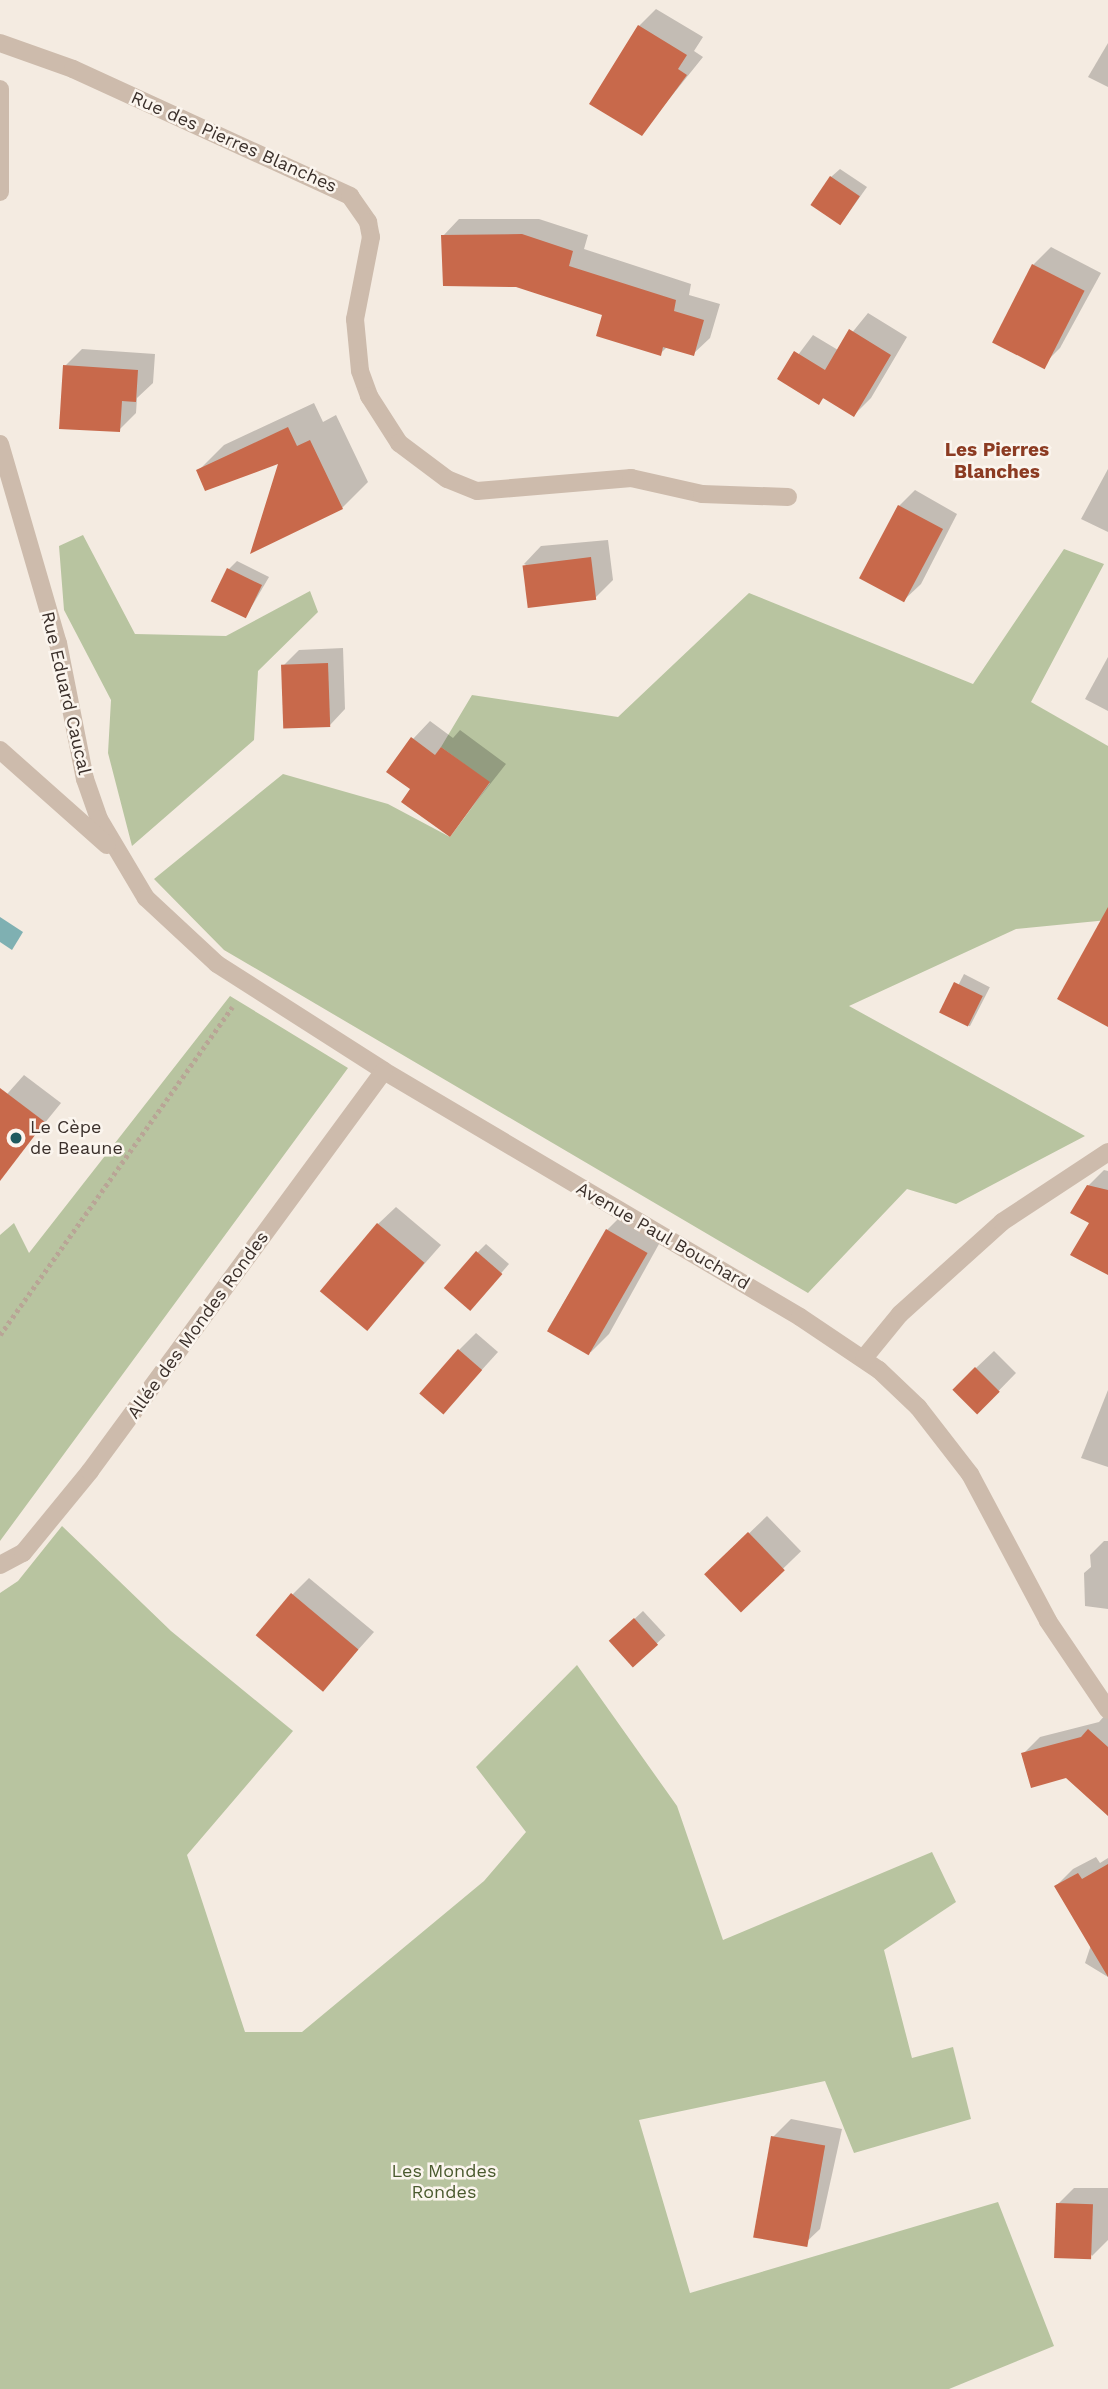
<!DOCTYPE html>
<html>
<head>
<meta charset="utf-8">
<style>
  body { margin:0 }
  #map { position:relative; width:1108px; height:2389px; overflow:hidden; background:#f4ebe1; font-family:"Work Sans",sans-serif }
  div>[style] { position:absolute }
  [style*='--x'] { left:calc(var(--x)*1px); top:calc(var(--y)*1px); width:calc(var(--w)*1px); rotate:calc(var(--a)*1deg) }
  .green>* { inset:0; background:#b8c4a0 }
  .water>* { inset:0; background:#7fb0b2 }
  .shadow>* { inset:0; background:#0003; transform-origin:0 0 }
  .building>* { inset:0; background:#c8694b; transform-origin:0 0 }
  .path>* { height:4.5px; margin-top:-2.25px; transform-origin:0; background:repeating-linear-gradient(90deg,#b9a596 0 3.5px,transparent 0 7px) }
  .minor>* { height:18px; margin:-9px; padding:0 9px; transform-origin:9px; border-radius:9px; background:#cdbbac }
  .dots>* { width:19px; height:19px; translate:-50% -50%; box-sizing:border-box; border:4px solid #fbf5ee; border-radius:50% }
  span { translate:-50% -50%; white-space:nowrap; text-align:center; line-height:1.15; -webkit-text-stroke:5px #fbf5ee; paint-order:stroke }
  .street-label { font-size:18px; color:#3b302b }
  .poi-label { font-size:18px; color:#3b302b }
  .left { translate:0 -50%; text-align:left }
  .park-label { font-size:18px; color:#4a5a2e }
  .neighbourhood-label { font-size:19px; color:#8c3b22; font-weight:700 }
</style>
</head>
<body>
<div id="map">
  <div class="green">
    <i style="clip-path:polygon(83px 535px,135px 634px,226px 636px,310px 591px,318px 612px,258px 671px,254px 740px,132px 846px,108px 753px,111px 700px,64px 610px,59px 546px)"></i>
    <i style="clip-path:polygon(1064px 549px,1104px 564px,1031px 702px,1108px 746px,1108px 920px,1016px 929px,849px 1006px,1085px 1136px,956px 1204px,907px 1189px,808px 1293px,224px 950px,154px 879px,283px 774px,388px 804px,450px 837px,490px 783px,441px 747px,472px 695px,618px 717px,749px 593px,973px 684px)"></i>
    <i style="clip-path:polygon(230px 996px,348px 1068px,0 1541px,0 1235px,14px 1223px,29px 1253px)"></i>
    <i style="clip-path:polygon(62px 1526px,171px 1631px,293px 1731px,187px 1855px,245px 2032px,302px 2032px,484px 1881px,526px 1832px,476px 1767px,577px 1665px,677px 1806px,723px 1940px,932px 1852px,956px 1902px,884px 1950px,912px 2058px,953px 2047px,971px 2119px,854px 2153px,825px 2081px,639px 2120px,690px 2293px,998px 2202px,1054px 2346px,949px 2389px,0 2389px,0 1593px,18px 1581px)"></i>
  </div>
  <div class="water">
    <i style="clip-path:polygon(0 917px,23px 932px,12px 950px,0 942px)"></i>
  </div>
  <div class="shadow">
    <i style="clip-path:polygon(656px 9px,703px 37px,694px 51px,703px 57px,641px 134px,639px 26px)"></i>
    <i style="clip-path:polygon(1108px 43px,1108px 87px,1088px 77px)"></i>
    <i style="clip-path:polygon(840px 169px,867px 187px,842px 222px,831px 177px)"></i>
    <i style="clip-path:polygon(459px 219px,539px 219px,588px 235px,584px 249px,691px 284px,689px 295px,720px 304px,710px 338px,693px 354px,668px 346px,660px 354px,604px 314px,443px 236px)"></i>
    <i style="clip-path:polygon(1051px 247px,1101px 273px,1060px 348px,1042px 366px,1033px 265px)"></i>
    <i style="clip-path:polygon(868px 313px,907px 337px,871px 398px,854px 415px,825px 397px,818px 403px,780px 379px,813px 335px,838px 350px)"></i>
    <i style="clip-path:polygon(82px 349px,155px 354px,153px 383px,137px 398px,136px 413px,119px 430px,65px 366px)"></i>
    <i style="clip-path:polygon(314px 403px,323px 422px,336px 415px,368px 482px,342px 508px,281px 461px,198px 471px,224px 445px)"></i>
    <i style="clip-path:polygon(1108px 469px,1108px 532px,1081px 519px)"></i>
    <i style="clip-path:polygon(915px 490px,957px 514px,921px 584px,905px 599px,899px 506px)"></i>
    <i style="clip-path:polygon(608px 540px,613px 580px,595px 598px,524px 564px,541px 546px)"></i>
    <i style="clip-path:polygon(237px 561px,269px 577px,246px 616px,229px 569px)"></i>
    <i style="clip-path:polygon(343px 648px,345px 709px,330px 725px,283px 666px,299px 650px)"></i>
    <i style="clip-path:polygon(1108px 657px,1108px 711px,1085px 699px)"></i>
    <i style="clip-path:polygon(430px 721px,453px 738px,460px 730px,506px 764px,450px 835px,412px 789px,413px 739px)"></i>
    <i style="left:964px;top:974px;width:29px;height:44px;rotate:27deg"></i>
    <i style="clip-path:polygon(24px 1075px,61px 1103px,13px 1162px,0 1152px,0 1102px)"></i>
    <i style="clip-path:polygon(1104px 1170px,1108px 1171px,1108px 1261px,1091px 1222px,1088px 1186px)"></i>
    <i style="clip-path:polygon(396px 1207px,441px 1245px,367px 1329px,378px 1224px)"></i>
    <i style="clip-path:polygon(625px 1212px,664px 1235px,609px 1334px,591px 1352px,548px 1329px,607px 1230px)"></i>
    <i style="clip-path:polygon(486px 1244px,509px 1264px,478px 1300px,477px 1253px)"></i>
    <i style="clip-path:polygon(476px 1333px,498px 1352px,460px 1394px,459px 1350px)"></i>
    <i style="clip-path:polygon(994px 1351px,1016px 1373px,977px 1413px,976px 1368px)"></i>
    <i style="clip-path:polygon(1108px 1390px,1108px 1467px,1081px 1458px)"></i>
    <i style="left:767px;top:1516px;width:49px;height:84px;rotate:46deg"></i>
    <i style="clip-path:polygon(1104px 1541px,1108px 1541px,1108px 1609px,1085px 1606px,1084px 1573px,1091px 1567px,1090px 1555px)"></i>
    <i style="clip-path:polygon(309px 1578px,374px 1632px,322px 1690px,292px 1595px)"></i>
    <i style="left:643px;top:1611px;width:33px;height:43px;rotate:47deg"></i>
    <i style="clip-path:polygon(1106px 1714px,1108px 1716px,1108px 1814px,1066px 1776px,1023px 1754px,1040px 1737px,1099px 1722px)"></i>
    <i style="clip-path:polygon(1096px 1857px,1100px 1863px,1108px 1858px,1108px 1977px,1085px 1963px,1091px 1945px,1056px 1886px,1073px 1869px)"></i>
    <i style="clip-path:polygon(791px 2119px,842px 2129px,820px 2229px,802px 2246px,773px 2137px)"></i>
    <i style="clip-path:polygon(1074px 2188px,1108px 2188px,1108px 2240px,1092px 2256px,1058px 2204px)"></i>
  </div>
  <div class="building">
    <i style="clip-path:polygon(638px 25px,687px 55px,678px 69px,687px 75px,642px 136px,589px 104px)"></i>
    <i style="left:830px;top:176px;width:36px;height:35px;rotate:34deg"></i>
    <i style="clip-path:polygon(522px 234px,573px 251px,569px 266px,676px 300px,674px 311px,704px 320px,694px 356px,663px 347px,661px 356px,596px 336px,602px 315px,516px 287px,443px 286px,441px 235px)"></i>
    <i style="left:1032px;top:264px;width:59px;height:88px;rotate:27deg"></i>
    <i style="clip-path:polygon(849px 329px,891px 355px,854px 417px,823px 398px,819px 405px,777px 379px,794px 351px,825px 370px)"></i>
    <i style="clip-path:polygon(63px 365px,138px 370px,136px 402px,122px 401px,120px 432px,59px 429px)"></i>
    <i style="clip-path:polygon(288px 427px,297px 446px,310px 440px,343px 509px,250px 554px,278px 464px,205px 491px,196px 470px)"></i>
    <i style="left:898px;top:505px;width:51px;height:83px;rotate:28deg"></i>
    <i style="left:591px;top:557px;width:43px;height:69px;rotate:83deg"></i>
    <i style="left:227px;top:568px;width:39px;height:37px;rotate:26deg"></i>
    <i style="left:328px;top:663px;width:64px;height:47px;rotate:88deg"></i>
    <i style="clip-path:polygon(411px 737px,435px 755px,441px 747px,490px 782px,450px 837px,401px 802px,410px 789px,386px 772px)"></i>
    <i style="clip-path:polygon(1108px 907px,1108px 1027px,1057px 999px)"></i>
    <i style="left:954px;top:982px;width:32px;height:34px;rotate:26deg"></i>
    <i style="clip-path:polygon(0 1088px,45px 1122px,0 1181px)"></i>
    <i style="clip-path:polygon(1087px 1185px,1108px 1190px,1108px 1275px,1070px 1255px,1089px 1223px,1070px 1213px)"></i>
    <i style="left:377px;top:1223px;width:62px;height:89px;rotate:40deg"></i>
    <i style="left:606px;top:1229px;width:48px;height:118px;rotate:30deg"></i>
    <i style="left:476px;top:1251px;width:35px;height:49px;rotate:41deg"></i>
    <i style="left:458px;top:1349px;width:32px;height:59px;rotate:41deg"></i>
    <i style="left:975px;top:1367px;width:35px;height:32px;rotate:45deg"></i>
    <i style="left:748px;top:1532px;width:53px;height:61px;rotate:46deg"></i>
    <i style="left:291px;top:1593px;width:88px;height:55px;rotate:40deg"></i>
    <i style="left:634px;top:1618px;width:36px;height:34px;rotate:48deg"></i>
    <i style="clip-path:polygon(1088px 1729px,1108px 1747px,1108px 1816px,1066px 1778px,1031px 1788px,1021px 1753px,1081px 1737px)"></i>
    <i style="clip-path:polygon(1108px 1864px,1108px 1977px,1054px 1886px,1078px 1873px,1082px 1879px)"></i>
    <i style="left:771px;top:2136px;width:55px;height:103px;rotate:10deg"></i>
    <i style="left:1056px;top:2203px;width:37px;height:55px;rotate:2deg"></i>
  </div>
  <div class="path">
    <i style="--x:0;--y:1335;--w:402;--a:-54.7"></i>
  </div>
  <div class="minor">
    <i style="--x:0;--y:43;--w:77;--a:19.6"></i>
    <i style="--x:73;--y:69;--w:305;--a:24.6"></i>
    <i style="--x:350;--y:196;--w:32;--a:55"></i>
    <i style="--x:368;--y:222;--w:15;--a:79"></i>
    <i style="--x:371;--y:237;--w:84;--a:101"></i>
    <i style="--x:355;--y:319;--w:52;--a:84.5"></i>
    <i style="--x:360;--y:371;--w:27;--a:70"></i>
    <i style="--x:369;--y:396;--w:56;--a:57.4"></i>
    <i style="--x:399;--y:443;--w:60;--a:36.9"></i>
    <i style="--x:447;--y:479;--w:32;--a:22"></i>
    <i style="--x:477;--y:491;--w:155;--a:-4.8"></i>
    <i style="--x:631;--y:478;--w:73;--a:12.7"></i>
    <i style="--x:702;--y:494;--w:86;--a:2"></i>
    <i style="--x:0;--y:89;--w:103;--a:90"></i>
    <i style="--x:0;--y:444;--w:207;--a:73.8"></i>
    <i style="--x:58;--y:643;--w:139;--a:78.8"></i>
    <i style="--x:85;--y:779;--w:42;--a:70.7"></i>
    <i style="--x:99;--y:819;--w:92;--a:59.3"></i>
    <i style="--x:146;--y:898;--w:97;--a:42.9"></i>
    <i style="--x:217;--y:964;--w:198;--a:32.6"></i>
    <i style="--x:384;--y:1071;--w:483;--a:30.6"></i>
    <i style="--x:800;--y:1317;--w:95;--a:33.9"></i>
    <i style="--x:879;--y:1370;--w:54;--a:43.5"></i>
    <i style="--x:918;--y:1407;--w:85;--a:52.2"></i>
    <i style="--x:970;--y:1474;--w:166;--a:62"></i>
    <i style="--x:1048;--y:1621;--w:107;--a:56"></i>
    <i style="--x:0;--y:750;--w:143;--a:41.6"></i>
    <i style="--x:864;--y:1358;--w:57;--a:-50.7"></i>
    <i style="--x:900;--y:1314;--w:137;--a:-42"></i>
    <i style="--x:1002;--y:1222;--w:127;--a:-33.4"></i>
    <i style="--x:0;--y:1565;--w:26;--a:-28"></i>
    <i style="--x:23;--y:1553;--w:106;--a:-50.7"></i>
    <i style="--x:90;--y:1471;--w:496;--a:-53.7"></i>
  </div>
  <div class="dots">
    <i style="left:16px;top:1138px;background:#1f5a5e"></i>
  </div>
  <div class="street-label">
    <span style="left:234px;top:142px;rotate:24deg">Rue des Pierres Blanches</span>
    <span style="left:66px;top:693px;rotate:77deg">Rue Eduard Caucal</span>
    <span style="left:663px;top:1236px;rotate:30deg">Avenue Paul Bouchard</span>
    <span style="left:198px;top:1325px;rotate:-54deg">Allée des Mondes Rondes</span>
  </div>
  <div class="poi-label">
    <span class="left" style="left:30px;top:1138px">Le Cèpe<br>de Beaune</span>
  </div>
  <div class="park-label">
    <span style="left:444px;top:2182px">Les Mondes<br>Rondes</span>
  </div>
  <div class="neighbourhood-label">
    <span style="left:997px;top:461px">Les Pierres<br>Blanches</span>
  </div>
</div>
</body>
</html>
